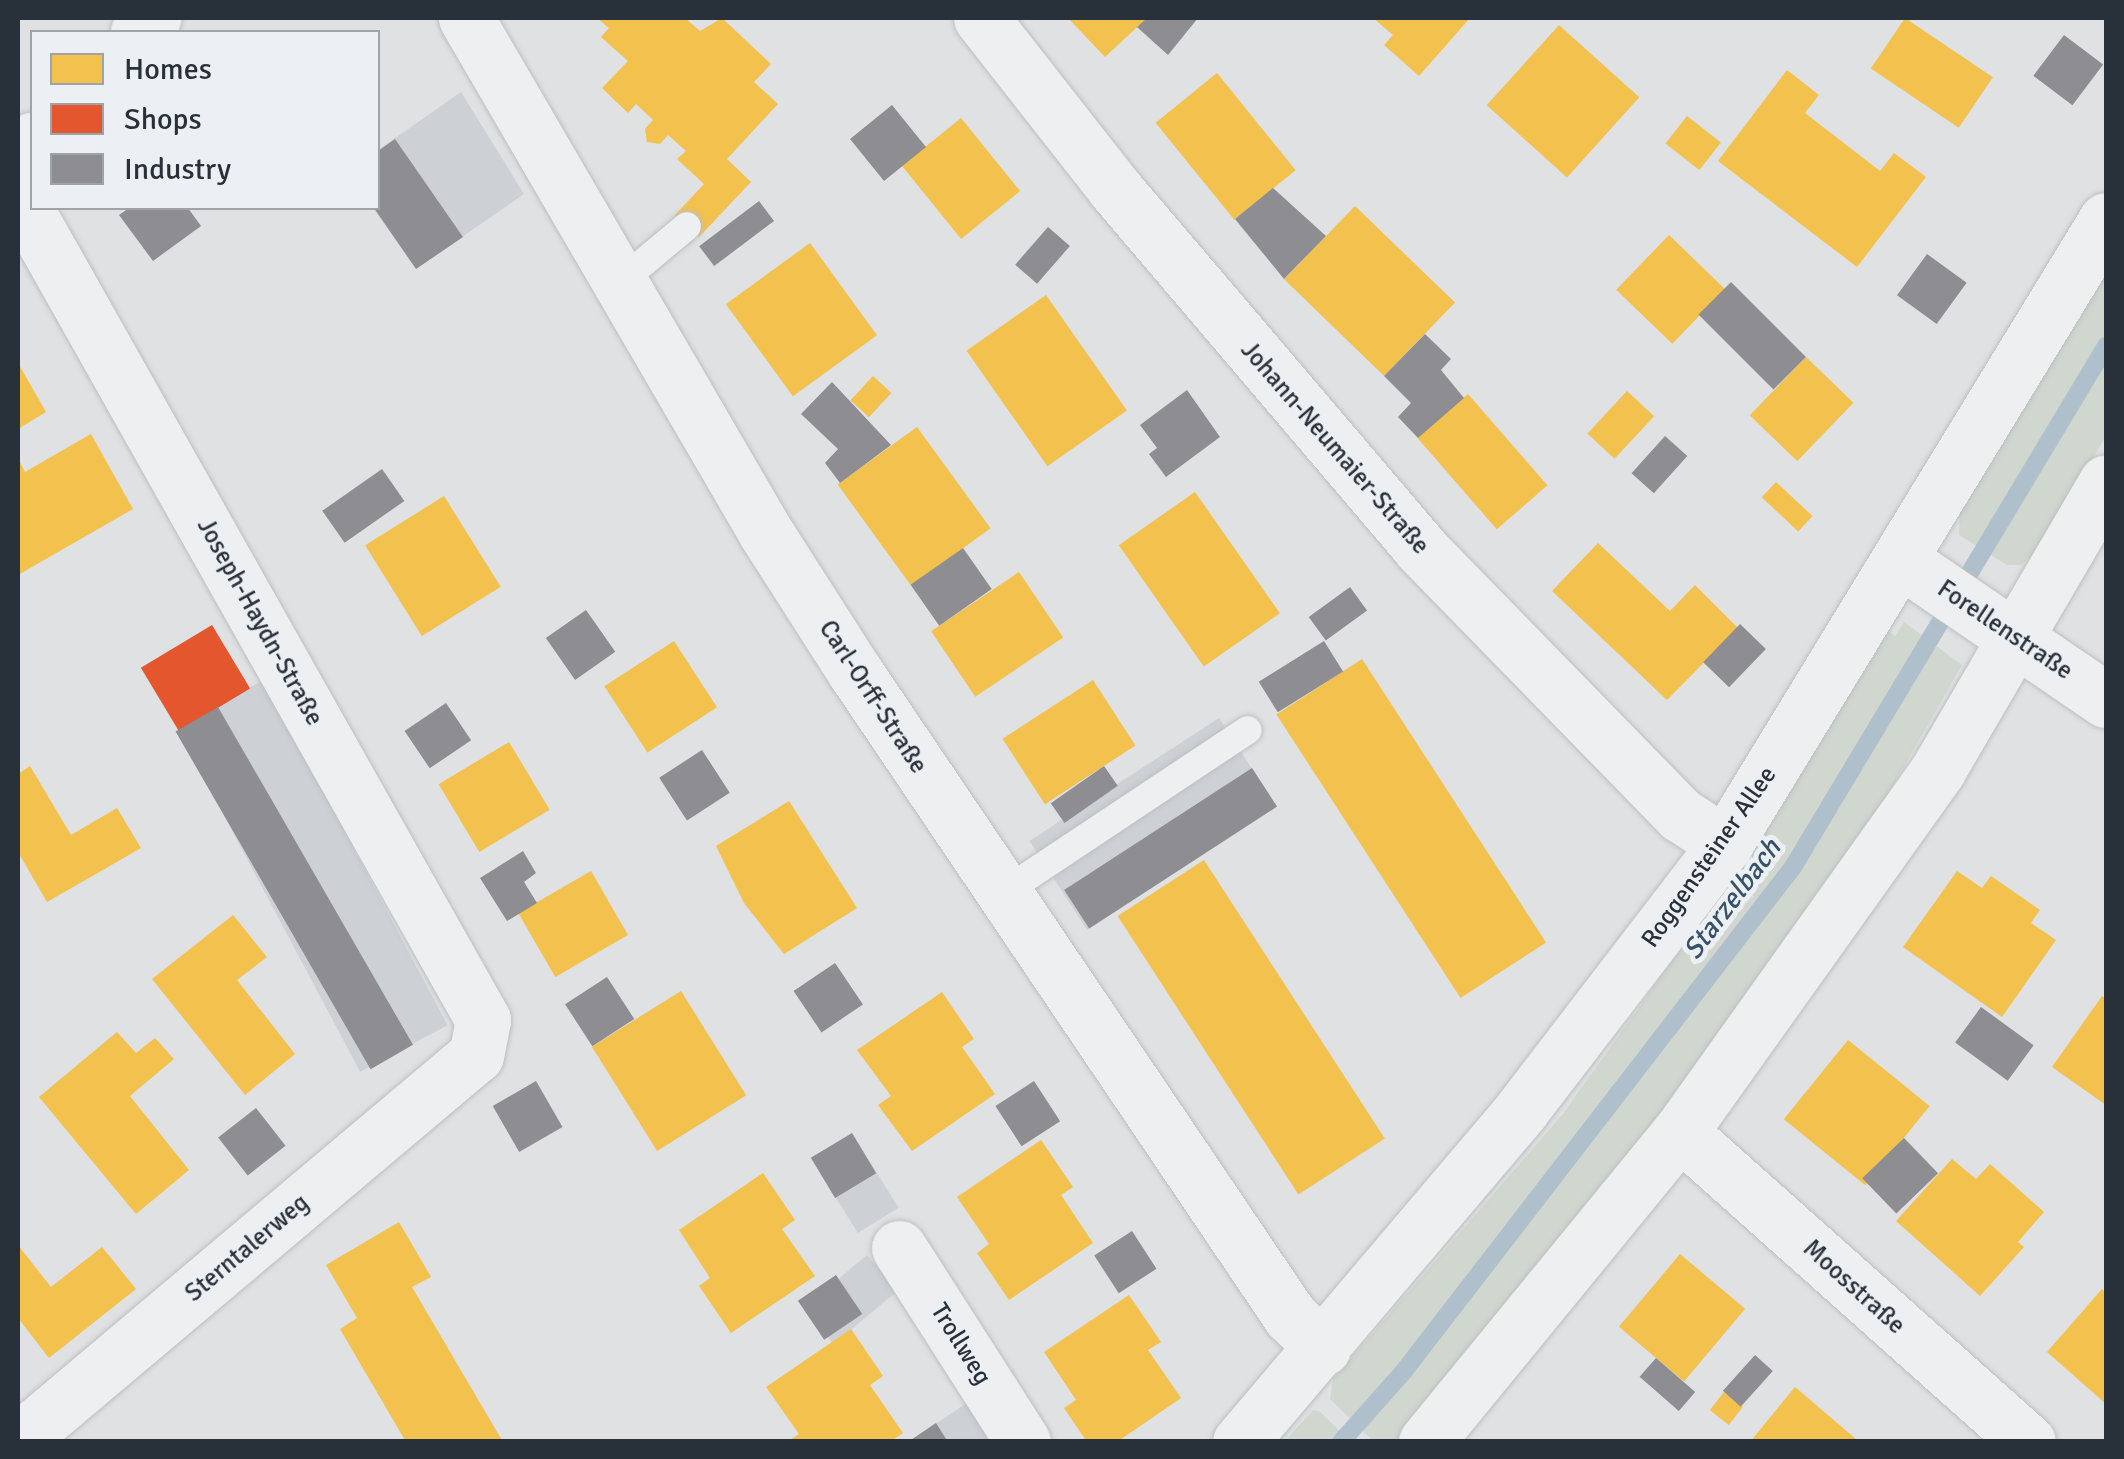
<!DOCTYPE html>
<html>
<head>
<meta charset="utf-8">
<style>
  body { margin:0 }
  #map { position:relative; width:2124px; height:1459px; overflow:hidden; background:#dfe1e3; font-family:Signika,sans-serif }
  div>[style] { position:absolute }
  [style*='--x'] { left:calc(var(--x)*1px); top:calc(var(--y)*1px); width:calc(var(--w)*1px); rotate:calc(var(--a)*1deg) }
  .built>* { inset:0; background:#cdd1d5; transform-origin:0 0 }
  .green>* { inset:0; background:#d0d7cf }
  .homes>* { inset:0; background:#f2c14e; transform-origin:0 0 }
  .shops>* { inset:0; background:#e4572e; transform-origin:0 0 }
  .industry>* { inset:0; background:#8d8d92; transform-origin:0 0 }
  .stream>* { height:18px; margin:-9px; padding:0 9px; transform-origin:9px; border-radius:9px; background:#afbfcb }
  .roads { filter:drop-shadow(0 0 2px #bdbfc1) drop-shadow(0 0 2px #bdbfc1) }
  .service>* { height:28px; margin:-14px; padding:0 14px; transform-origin:14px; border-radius:14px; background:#eeeff0 }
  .minor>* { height:55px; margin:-27.5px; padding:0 27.5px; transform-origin:27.5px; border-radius:27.5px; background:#eeeff0 }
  span { translate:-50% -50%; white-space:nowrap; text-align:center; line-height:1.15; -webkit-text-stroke:10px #eceff3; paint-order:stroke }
  .street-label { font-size:25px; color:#283039 }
  .water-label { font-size:28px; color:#375268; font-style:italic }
  .frame { position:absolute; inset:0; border:20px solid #283039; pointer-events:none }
  .legend { position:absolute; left:30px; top:30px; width:350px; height:180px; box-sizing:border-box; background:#eceff3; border:2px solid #9ea3a9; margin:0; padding:12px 18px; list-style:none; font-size:30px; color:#283039 }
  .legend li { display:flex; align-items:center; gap:20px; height:50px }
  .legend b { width:50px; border:2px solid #9ea3a9 }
</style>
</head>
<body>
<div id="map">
  <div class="built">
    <i style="clip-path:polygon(461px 92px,524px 194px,416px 269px,373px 208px,378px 150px)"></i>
    <i style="left:264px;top:680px;width:391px;height:99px;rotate:62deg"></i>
    <i style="left:1219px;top:718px;width:106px;height:226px;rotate:57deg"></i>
    <i style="left:852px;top:1133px;width:88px;height:48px;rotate:58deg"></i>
    <i style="left:867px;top:1255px;width:47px;height:83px;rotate:50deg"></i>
    <i style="clip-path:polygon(967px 1403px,991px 1442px,908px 1442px)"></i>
  </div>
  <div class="green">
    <i style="clip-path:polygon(2106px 268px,2106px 436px,2039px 549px,2021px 565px,2007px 565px,1959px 535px,1960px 509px)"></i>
    <i style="clip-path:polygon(1904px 622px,1962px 665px,1848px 864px,1765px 990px,1542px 1268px,1398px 1441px,1373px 1441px,1330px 1399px,1333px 1379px,1562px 1115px,1772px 822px,1886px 629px,1895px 636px)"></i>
    <i style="clip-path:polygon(1313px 1410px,1319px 1411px,1350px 1441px,1285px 1441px)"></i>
  </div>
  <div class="homes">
    <i style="clip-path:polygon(597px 18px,685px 18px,700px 31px,722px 18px,771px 64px,754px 82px,778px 104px,727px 159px,751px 182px,699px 237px,675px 215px,704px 184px,677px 159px,686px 151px,668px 135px,660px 144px,647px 142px,645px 129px,653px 120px,636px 104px,628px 113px,602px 88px,628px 61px,601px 37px,609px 28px)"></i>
    <i style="clip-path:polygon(1068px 18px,1147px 18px,1105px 57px)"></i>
    <i style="clip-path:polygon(1373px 18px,1470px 18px,1419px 76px,1384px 45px,1393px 35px)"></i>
    <i style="left:1905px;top:18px;width:106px;height:61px;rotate:34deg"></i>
    <i style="left:1559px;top:25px;width:108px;height:108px;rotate:42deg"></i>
    <i style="clip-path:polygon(1787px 70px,1819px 95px,1805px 113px,1880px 171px,1894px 153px,1926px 177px,1857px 267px,1718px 161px)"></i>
    <i style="left:1217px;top:73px;width:125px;height:79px;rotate:51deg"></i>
    <i style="left:1687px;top:116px;width:43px;height:35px;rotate:38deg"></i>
    <i style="left:961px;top:118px;width:94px;height:76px;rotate:51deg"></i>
    <i style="left:1355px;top:206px;width:139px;height:102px;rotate:44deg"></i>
    <i style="left:1669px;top:235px;width:78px;height:76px;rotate:44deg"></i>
    <i style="left:810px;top:243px;width:114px;height:104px;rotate:54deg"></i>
    <i style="left:1046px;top:295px;width:141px;height:97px;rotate:55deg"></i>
    <i style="left:1806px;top:357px;width:66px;height:81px;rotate:44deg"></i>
    <i style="clip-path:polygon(18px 363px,46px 412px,18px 429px)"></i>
    <i style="left:873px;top:376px;width:25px;height:33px;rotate:43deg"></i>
    <i style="left:1627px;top:391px;width:37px;height:58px;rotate:43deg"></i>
    <i style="left:1468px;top:394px;width:121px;height:67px;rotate:49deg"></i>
    <i style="left:917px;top:427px;width:125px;height:98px;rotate:54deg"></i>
    <i style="clip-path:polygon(91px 434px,133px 509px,18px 575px,18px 458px,25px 472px)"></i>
    <i style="left:1776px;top:482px;width:50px;height:21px;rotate:43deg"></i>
    <i style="left:1195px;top:492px;width:148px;height:93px;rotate:55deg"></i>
    <i style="left:444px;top:496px;width:107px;height:93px;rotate:58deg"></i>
    <i style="clip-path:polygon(1598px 543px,1670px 611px,1695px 585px,1738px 628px,1667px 700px,1552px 591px)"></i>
    <i style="left:1019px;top:572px;width:79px;height:106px;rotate:56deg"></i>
    <i style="left:674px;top:641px;width:79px;height:83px;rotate:57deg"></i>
    <i style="left:1362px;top:659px;width:338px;height:102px;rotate:57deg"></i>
    <i style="left:1093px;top:680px;width:78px;height:108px;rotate:57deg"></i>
    <i style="left:509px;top:742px;width:79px;height:82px;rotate:59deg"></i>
    <i style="clip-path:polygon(30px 766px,71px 835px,117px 808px,141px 848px,47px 902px,18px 852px,18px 774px)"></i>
    <i style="clip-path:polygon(789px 801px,857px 908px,784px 954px,744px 903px,716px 846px)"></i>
    <i style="left:1204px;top:860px;width:332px;height:103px;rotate:57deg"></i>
    <i style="left:591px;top:871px;width:74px;height:84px;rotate:60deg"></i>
    <i style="clip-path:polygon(1957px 871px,1982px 888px,1991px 876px,2040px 910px,2031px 923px,2056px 940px,2002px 1017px,1903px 947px)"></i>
    <i style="clip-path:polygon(233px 915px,267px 957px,237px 980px,295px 1054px,245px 1095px,152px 979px)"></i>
    <i style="left:681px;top:991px;width:123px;height:105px;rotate:58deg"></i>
    <i style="clip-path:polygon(942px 992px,974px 1039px,962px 1047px,995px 1094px,912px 1151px,878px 1105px,891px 1096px,857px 1050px)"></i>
    <i style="clip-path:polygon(2102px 996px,2106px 999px,2106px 1105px,2052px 1067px)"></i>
    <i style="clip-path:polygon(117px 1032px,136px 1053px,155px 1038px,174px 1059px,130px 1096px,189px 1170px,136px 1214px,39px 1097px)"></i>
    <i style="left:1848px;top:1040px;width:105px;height:102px;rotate:39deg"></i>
    <i style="clip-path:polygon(1041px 1140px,1073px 1187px,1061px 1195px,1093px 1243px,1009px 1300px,977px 1253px,989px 1244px,957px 1197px)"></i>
    <i style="clip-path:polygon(1952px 1159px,1976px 1179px,1990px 1164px,2044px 1212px,2018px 1242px,2024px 1247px,1980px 1296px,1896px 1221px)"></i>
    <i style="clip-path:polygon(763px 1173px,795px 1220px,782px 1229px,815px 1276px,731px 1333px,699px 1286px,710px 1278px,679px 1230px)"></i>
    <i style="clip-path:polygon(399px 1222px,431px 1277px,412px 1287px,503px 1442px,406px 1442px,340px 1329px,357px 1318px,326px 1265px)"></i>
    <i style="clip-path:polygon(18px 1245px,51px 1287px,102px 1247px,136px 1289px,49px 1358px,18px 1318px)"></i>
    <i style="left:1680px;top:1254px;width:85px;height:95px;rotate:40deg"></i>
    <i style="clip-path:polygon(2102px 1289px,2106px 1293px,2106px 1404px,2047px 1352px)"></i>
    <i style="clip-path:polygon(1129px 1295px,1161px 1342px,1148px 1350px,1181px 1398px,1117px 1442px,1087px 1442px,1064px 1408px,1076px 1400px,1044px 1352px)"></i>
    <i style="clip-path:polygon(851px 1329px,883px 1376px,870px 1385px,903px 1433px,890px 1442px,787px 1442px,799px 1434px,766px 1387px)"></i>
    <i style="clip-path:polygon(1795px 1387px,1842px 1427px,1859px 1442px,1750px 1442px)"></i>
    <i style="left:1724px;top:1392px;width:24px;height:23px;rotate:38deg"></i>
  </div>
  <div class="shops">
    <i style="left:212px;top:625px;width:74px;height:83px;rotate:59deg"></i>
  </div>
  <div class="industry">
    <i style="clip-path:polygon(1147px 18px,1198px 18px,1168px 55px,1137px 27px)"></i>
    <i style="left:2064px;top:35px;width:49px;height:51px;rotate:37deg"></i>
    <i style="left:892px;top:105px;width:54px;height:54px;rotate:51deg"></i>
    <i style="clip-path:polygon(395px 139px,463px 237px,416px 269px,374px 208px,378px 151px)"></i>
    <i style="clip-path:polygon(1273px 188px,1326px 236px,1284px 279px,1235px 219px)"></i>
    <i style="left:759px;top:201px;width:25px;height:75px;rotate:53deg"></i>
    <i style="clip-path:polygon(129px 208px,188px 208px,201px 226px,153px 261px,119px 215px)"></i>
    <i style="left:1048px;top:227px;width:29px;height:50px;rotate:41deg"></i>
    <i style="left:1927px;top:254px;width:49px;height:51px;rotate:36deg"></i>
    <i style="left:1731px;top:282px;width:106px;height:46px;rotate:45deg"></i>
    <i style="clip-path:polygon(1425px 334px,1451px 359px,1441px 370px,1464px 398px,1418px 438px,1398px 417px,1411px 403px,1384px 376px)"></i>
    <i style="clip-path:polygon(832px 382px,891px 445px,840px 483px,825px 463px,838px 449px,801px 414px)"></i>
    <i style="clip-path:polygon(1187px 390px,1220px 437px,1166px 477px,1149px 454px,1157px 448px,1140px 425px)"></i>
    <i style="left:1665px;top:436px;width:30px;height:50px;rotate:42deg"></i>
    <i style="left:382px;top:469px;width:39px;height:73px;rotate:55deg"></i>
    <i style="left:963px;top:548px;width:50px;height:64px;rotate:55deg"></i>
    <i style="left:1350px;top:587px;width:29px;height:51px;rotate:54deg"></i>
    <i style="left:586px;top:610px;width:51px;height:49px;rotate:55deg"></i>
    <i style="left:1740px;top:624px;width:36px;height:53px;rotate:44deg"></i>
    <i style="left:1324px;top:641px;width:36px;height:77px;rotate:58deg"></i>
    <i style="left:446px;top:703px;width:45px;height:50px;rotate:56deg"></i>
    <i style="left:218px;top:707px;width:390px;height:49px;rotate:60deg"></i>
    <i style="left:702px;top:750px;width:51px;height:51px;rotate:57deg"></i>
    <i style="left:1104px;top:766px;width:24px;height:65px;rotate:55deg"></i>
    <i style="left:1252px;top:768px;width:46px;height:224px;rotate:57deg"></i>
    <i style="clip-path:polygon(523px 851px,536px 873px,524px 882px,537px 903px,507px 921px,480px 878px)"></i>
    <i style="left:835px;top:963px;width:50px;height:50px;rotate:56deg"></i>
    <i style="left:607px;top:977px;width:50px;height:50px;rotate:57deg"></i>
    <i style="left:1981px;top:1007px;width:65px;height:44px;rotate:36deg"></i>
    <i style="left:536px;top:1081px;width:53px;height:50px;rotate:60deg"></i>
    <i style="left:1034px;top:1081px;width:48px;height:46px;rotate:57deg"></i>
    <i style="left:256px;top:1108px;width:48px;height:48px;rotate:52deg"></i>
    <i style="left:852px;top:1133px;width:47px;height:48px;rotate:59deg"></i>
    <i style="left:1904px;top:1138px;width:49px;height:58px;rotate:46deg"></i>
    <i style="left:1132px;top:1231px;width:45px;height:45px;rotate:57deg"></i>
    <i style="left:836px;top:1275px;width:47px;height:46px;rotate:56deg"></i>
    <i style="left:1755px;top:1355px;width:24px;height:48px;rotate:42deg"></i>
    <i style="left:1656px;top:1358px;width:52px;height:25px;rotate:41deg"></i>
    <i style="clip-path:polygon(936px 1423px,948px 1442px,908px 1442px)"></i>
  </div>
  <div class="stream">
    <i style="--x:1341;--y:1442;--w:95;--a:-48.4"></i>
    <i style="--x:1404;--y:1371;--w:637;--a:-52.34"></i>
    <i style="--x:1793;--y:867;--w:608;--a:-59"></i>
  </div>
  <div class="roads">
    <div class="service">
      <i style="--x:620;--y:282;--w:87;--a:-39.9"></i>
      <i style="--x:1001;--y:894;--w:296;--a:-33.6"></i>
    </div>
    <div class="minor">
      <i style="--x:466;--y:18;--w:596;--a:59.78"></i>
      <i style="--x:766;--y:533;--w:165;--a:57.4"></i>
      <i style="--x:855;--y:672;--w:777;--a:55.96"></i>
      <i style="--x:1290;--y:1316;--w:46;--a:44.1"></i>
      <i style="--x:981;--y:18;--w:217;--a:51.9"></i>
      <i style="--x:1115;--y:189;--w:471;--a:49.6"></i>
      <i style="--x:1420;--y:548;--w:373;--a:45.7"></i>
      <i style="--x:1681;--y:815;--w:53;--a:33.4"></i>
      <i style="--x:138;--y:32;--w:21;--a:-43"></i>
      <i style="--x:18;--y:155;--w:21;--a:-47"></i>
      <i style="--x:18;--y:195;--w:947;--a:60.59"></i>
      <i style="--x:483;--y:1020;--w:36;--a:101"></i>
      <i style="--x:476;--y:1055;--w:599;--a:139.88"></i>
      <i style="--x:1902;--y:561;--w:247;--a:34.3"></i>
      <i style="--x:1680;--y:1132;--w:466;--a:41.7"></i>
      <i style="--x:899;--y:1248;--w:230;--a:57.4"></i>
      <i style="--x:1240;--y:1442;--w:436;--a:-49.7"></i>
      <i style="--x:1522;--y:1109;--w:334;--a:-52.5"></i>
      <i style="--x:1725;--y:844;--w:731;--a:-58.59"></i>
      <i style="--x:1426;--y:1442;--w:401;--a:-50.7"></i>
      <i style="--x:1680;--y:1132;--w:445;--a:-54.5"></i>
      <i style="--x:1938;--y:770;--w:333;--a:-59.7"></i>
    </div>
  </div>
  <div class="street-label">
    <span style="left:1335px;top:448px;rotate:49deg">Johann-Neumaier-Straße</span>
    <span style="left:260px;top:622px;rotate:61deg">Joseph-Haydn-Straße</span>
    <span style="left:2005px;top:630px;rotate:34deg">Forellenstraße</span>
    <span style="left:873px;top:697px;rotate:57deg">Carl-Orff-Straße</span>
    <span style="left:1709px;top:857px;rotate:-55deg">Roggensteiner Allee</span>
    <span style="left:247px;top:1248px;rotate:-40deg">Sterntalerweg</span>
    <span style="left:1854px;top:1287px;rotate:42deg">Moosstraße</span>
    <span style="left:961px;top:1344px;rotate:58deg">Trollweg</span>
  </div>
  <div class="water-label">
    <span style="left:1732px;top:899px;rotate:-53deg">Starzelbach</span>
  </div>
  <div class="frame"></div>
  <ul class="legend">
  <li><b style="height:28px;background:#f2c14e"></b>Homes</li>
  <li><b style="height:28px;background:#e4572e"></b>Shops</li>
  <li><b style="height:28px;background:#8d8d92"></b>Industry</li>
  </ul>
</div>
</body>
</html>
